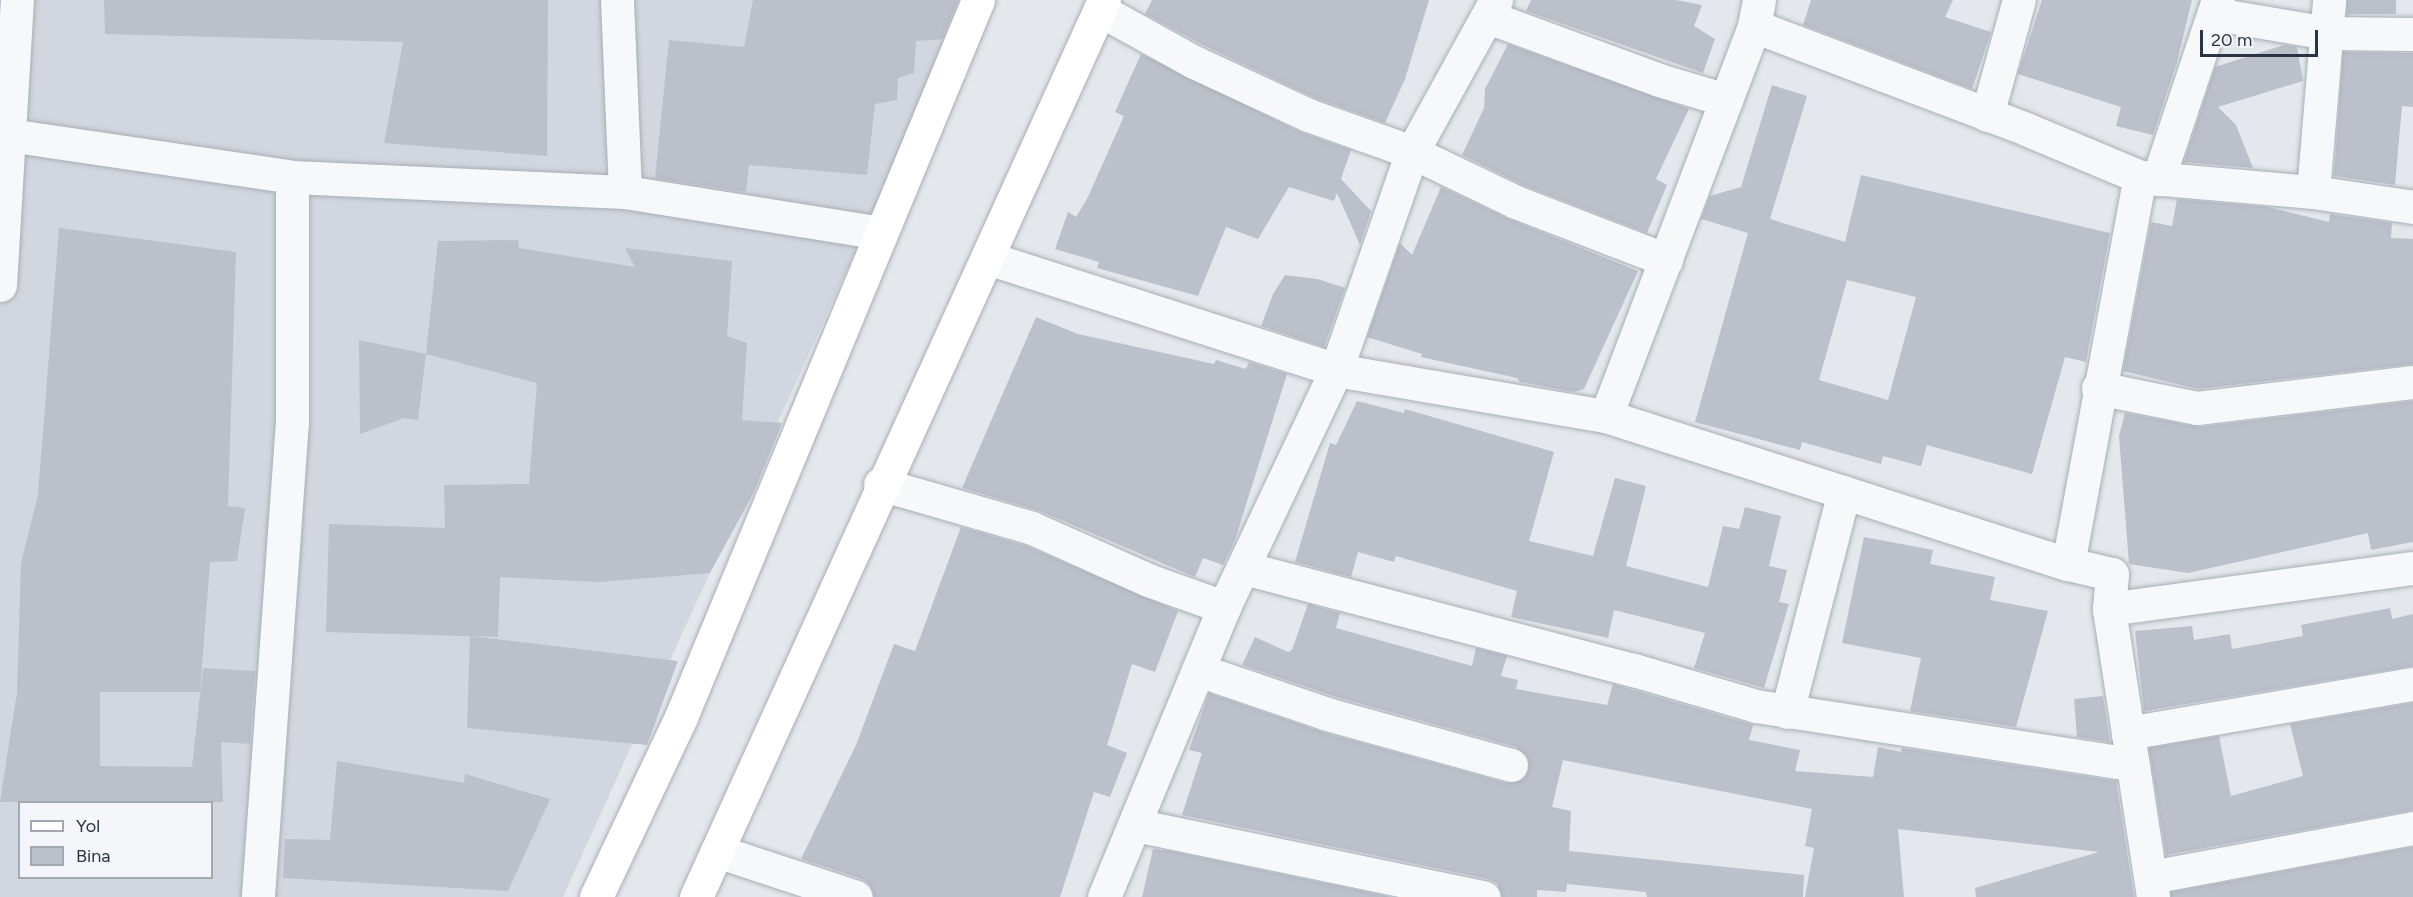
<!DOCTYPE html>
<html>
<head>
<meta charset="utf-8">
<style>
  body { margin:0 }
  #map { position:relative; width:2413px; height:897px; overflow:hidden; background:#e4e7ec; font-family:Figtree,sans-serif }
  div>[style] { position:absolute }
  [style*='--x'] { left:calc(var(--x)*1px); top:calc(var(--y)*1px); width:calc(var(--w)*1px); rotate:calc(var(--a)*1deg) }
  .built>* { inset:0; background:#d2d6de }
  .building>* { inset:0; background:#bbc0ca; transform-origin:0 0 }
  .roads { filter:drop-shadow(0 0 2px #a9aeb7) drop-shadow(0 0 2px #a9aeb7) }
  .street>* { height:33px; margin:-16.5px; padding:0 16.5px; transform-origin:16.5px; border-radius:16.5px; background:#f7f8fa }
  .primary>* { height:33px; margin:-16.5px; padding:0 16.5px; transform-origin:16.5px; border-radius:16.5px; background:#fff }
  span { translate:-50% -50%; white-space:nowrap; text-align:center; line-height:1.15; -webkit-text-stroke:5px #f4f6f9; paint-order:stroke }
  .legend { position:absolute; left:18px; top:801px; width:195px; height:78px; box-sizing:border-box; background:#f4f6f9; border:2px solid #a4a8b1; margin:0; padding:8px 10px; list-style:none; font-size:18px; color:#2b3445 }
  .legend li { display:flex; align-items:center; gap:12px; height:30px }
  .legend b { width:30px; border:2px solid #a4a8b1 }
  .scale { position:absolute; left:2200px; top:30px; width:118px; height:27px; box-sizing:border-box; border:3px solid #2b3445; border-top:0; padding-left:8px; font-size:18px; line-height:21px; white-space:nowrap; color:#2b3445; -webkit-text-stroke:4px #f4f6f9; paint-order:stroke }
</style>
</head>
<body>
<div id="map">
  <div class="built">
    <i style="clip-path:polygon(evenodd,0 0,969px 0,563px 897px,0 897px,0 0,20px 802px,212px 802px,212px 878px,20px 878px,20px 802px)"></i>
  </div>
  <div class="building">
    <i style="clip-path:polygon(104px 0,548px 0,547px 156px,384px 143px,403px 42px,105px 34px)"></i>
    <i style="clip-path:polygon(753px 0,958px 0,942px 39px,916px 41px,914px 73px,898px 78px,897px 100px,875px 104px,867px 175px,749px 165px,746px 192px,655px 178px,669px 40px,744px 47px)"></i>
    <i style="clip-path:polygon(1152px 0,1429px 0,1405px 79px,1385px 123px,1315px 98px,1203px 45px,1145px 14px)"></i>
    <i style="clip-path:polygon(1531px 0,1676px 0,1702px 5px,1694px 26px,1715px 39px,1703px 73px,1526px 11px)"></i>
    <i style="clip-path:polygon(1811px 0,1953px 0,1945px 17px,1991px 32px,1972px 89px,1803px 25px)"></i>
    <i style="clip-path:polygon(2042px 0,2192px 0,2177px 62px,2153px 135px,2116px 126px,2121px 107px,2018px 74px)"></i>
    <i style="left:2347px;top:0;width:49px;height:14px"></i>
    <i style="clip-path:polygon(1508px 44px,1689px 109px,1656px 179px,1667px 185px,1647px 233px,1523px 185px,1462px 155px,1484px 108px,1485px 89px)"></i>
    <i style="clip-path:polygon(2284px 45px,2297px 47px,2303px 81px,2218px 107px,2236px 125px,2253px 168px,2184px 162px,2215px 67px)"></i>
    <i style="clip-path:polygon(2343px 52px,2413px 53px,2413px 107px,2402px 106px,2395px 185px,2334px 176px)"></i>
    <i style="clip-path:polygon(1141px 54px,1300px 132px,1351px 150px,1341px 179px,1371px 211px,1360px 245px,1337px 193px,1334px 201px,1289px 187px,1258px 239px,1226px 227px,1198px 296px,1097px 268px,1099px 262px,1055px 249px,1068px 212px,1076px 217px,1088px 197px,1124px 116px,1115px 112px)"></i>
    <i style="clip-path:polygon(evenodd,1772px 85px,1807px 96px,1770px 219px,1845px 242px,1861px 175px,2110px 233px,2086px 362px,2065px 357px,2032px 474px,1927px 445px,1921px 466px,1883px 456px,1881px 464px,1802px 442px,1800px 450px,1695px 422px,1748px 233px,1701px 219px,1710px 196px,1741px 187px,1772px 85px,1847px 280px,1916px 297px,1888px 400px,1819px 380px,1847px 280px)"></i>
    <i style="clip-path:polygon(1441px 187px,1509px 219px,1638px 271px,1584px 389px,1574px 392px,1520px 382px,1517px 378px,1421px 357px,1422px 354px,1367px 337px,1400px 243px,1412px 255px)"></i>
    <i style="clip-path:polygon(2177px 199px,2268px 207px,2329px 222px,2330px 214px,2392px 223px,2391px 238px,2413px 239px,2413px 364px,2198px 389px,2123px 371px,2151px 222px,2172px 226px)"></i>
    <i style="clip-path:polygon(59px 228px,236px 252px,228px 506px,245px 508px,237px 561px,210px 562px,200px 692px,100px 692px,100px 766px,192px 767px,203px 668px,255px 671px,250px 744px,221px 742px,223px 802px,0 802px,17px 692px,21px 563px,38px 495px)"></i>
    <i style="clip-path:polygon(518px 240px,519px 248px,635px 267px,625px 248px,732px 261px,727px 336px,747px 343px,742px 420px,782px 423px,753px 494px,710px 573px,599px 582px,500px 577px,498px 637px,326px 632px,329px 524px,445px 528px,444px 485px,529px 484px,537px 383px,426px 354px,438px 241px)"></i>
    <i style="clip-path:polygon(1285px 275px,1317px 279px,1345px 288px,1324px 347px,1261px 326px,1273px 294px)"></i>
    <i style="clip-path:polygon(1036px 317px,1078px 334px,1214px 364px,1216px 360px,1246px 369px,1249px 362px,1287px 374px,1235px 540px,1223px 565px,1203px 558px,1195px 577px,1040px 511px,962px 488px)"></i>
    <i style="clip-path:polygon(359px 340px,426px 354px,418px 420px,404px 418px,360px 434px)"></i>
    <i style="clip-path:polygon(1357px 401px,1404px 413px,1405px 409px,1554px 452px,1529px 541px,1593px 556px,1615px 478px,1646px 486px,1626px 566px,1708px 587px,1723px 526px,1739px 529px,1745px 507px,1781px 516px,1769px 566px,1787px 570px,1779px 602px,1789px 604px,1764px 688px,1694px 668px,1705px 633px,1614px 610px,1608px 638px,1511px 617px,1517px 591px,1396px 556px,1394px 562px,1358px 552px,1351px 577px,1295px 562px,1330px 443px,1336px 445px)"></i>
    <i style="clip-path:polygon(2413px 401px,2413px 542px,2371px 550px,2368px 533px,2188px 573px,2129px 564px,2119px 436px,2125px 413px,2199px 427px)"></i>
    <i style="clip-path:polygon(961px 527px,1026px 546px,1178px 611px,1155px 672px,1132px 664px,1107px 745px,1127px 753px,1110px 797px,1094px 792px,1060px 897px,874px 897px,870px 885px,862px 879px,801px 859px,856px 745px,894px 644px,915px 651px)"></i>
    <i style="clip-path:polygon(1864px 537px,1933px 550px,1930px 564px,1995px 577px,1990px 600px,2048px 611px,2016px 727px,1910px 711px,1921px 658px,1842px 643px)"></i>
    <i style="clip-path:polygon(1308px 604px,1340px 613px,1336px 628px,1472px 666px,1476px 648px,1507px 656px,1501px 676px,1518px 680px,1516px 689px,1607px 705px,1613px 684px,1753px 725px,1749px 740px,1800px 750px,1795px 771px,1873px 777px,1878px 747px,1901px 752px,1902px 748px,2116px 781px,2134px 897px,1976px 897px,1975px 888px,2099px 852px,1898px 829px,1904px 897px,1805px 897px,1814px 848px,1805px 846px,1812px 809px,1563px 760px,1552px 807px,1571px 811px,1569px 851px,1804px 875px,1803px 897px,1647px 897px,1646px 892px,1567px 884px,1566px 892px,1537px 890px,1537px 897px,1502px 897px,1497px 883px,1488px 879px,1182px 815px,1202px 753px,1189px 750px,1209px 693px,1322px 732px,1506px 783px,1525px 778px,1529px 760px,1516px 747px,1333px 696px,1242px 665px,1255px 637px,1288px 652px,1292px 650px)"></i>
    <i style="clip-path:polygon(2390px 608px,2392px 619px,2413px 614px,2413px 666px,2144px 711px,2135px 631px,2192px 626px,2194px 640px,2230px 634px,2232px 649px,2303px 636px,2301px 625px)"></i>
    <i style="clip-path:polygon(470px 636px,678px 661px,647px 745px,467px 728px)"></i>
    <i style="clip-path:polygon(2103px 696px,2110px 742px,2077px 737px,2074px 699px)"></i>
    <i style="clip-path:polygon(2413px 703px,2413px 810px,2166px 855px,2149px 748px,2219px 736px,2231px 796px,2303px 776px,2290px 724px)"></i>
    <i style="clip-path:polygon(337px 761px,464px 783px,465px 774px,550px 799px,508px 891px,283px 878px,285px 839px,330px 840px)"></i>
    <i style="clip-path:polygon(2413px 847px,2413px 897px,2171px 897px,2171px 892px)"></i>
    <i style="clip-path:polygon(1153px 849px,1170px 851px,1391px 897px,1142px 897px)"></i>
  </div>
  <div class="roads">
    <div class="street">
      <i style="--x:617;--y:0;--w:192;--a:87.6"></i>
      <i style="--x:1100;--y:10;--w:107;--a:29"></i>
      <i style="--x:1194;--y:62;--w:126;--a:24.9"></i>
      <i style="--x:1308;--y:115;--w:110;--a:19.6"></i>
      <i style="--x:1412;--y:152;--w:115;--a:25.7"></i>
      <i style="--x:1516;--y:202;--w:161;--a:21.1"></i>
      <i style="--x:2215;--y:14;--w:114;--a:9.6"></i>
      <i style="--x:2327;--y:33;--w:86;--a:0.7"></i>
      <i style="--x:1488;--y:17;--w:182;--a:20.2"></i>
      <i style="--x:1659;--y:80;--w:70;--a:16.6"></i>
      <i style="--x:1754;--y:26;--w:291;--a:20.7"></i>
      <i style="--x:2026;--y:129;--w:124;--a:22.8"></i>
      <i style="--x:2140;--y:177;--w:174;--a:5"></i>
      <i style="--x:2313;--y:192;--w:101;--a:8.5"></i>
      <i style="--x:1987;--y:115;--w:119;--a:-74.5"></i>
      <i style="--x:9;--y:135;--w:286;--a:8.4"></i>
      <i style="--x:292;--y:177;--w:244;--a:90"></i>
      <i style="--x:292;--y:421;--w:477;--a:94.1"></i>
      <i style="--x:292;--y:177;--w:333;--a:2.6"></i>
      <i style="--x:625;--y:192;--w:259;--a:9.1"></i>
      <i style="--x:2158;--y:179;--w:189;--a:-71.5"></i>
      <i style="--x:2313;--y:192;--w:193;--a:-85.2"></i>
      <i style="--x:988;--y:258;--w:366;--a:17.8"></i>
      <i style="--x:1336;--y:370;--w:274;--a:9.7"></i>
      <i style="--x:1606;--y:416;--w:485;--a:17.8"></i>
      <i style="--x:2068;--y:564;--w:45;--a:12.8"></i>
      <i style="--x:2112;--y:574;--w:35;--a:95"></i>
      <i style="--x:2109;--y:609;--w:291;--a:81.3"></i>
      <i style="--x:0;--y:285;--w:286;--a:-86.6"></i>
      <i style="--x:2098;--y:388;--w:101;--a:11.4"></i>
      <i style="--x:2197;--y:408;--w:218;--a:-6.9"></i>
      <i style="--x:1606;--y:416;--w:417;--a:-69.2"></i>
      <i style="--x:1754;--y:26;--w:26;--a:-79"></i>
      <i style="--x:880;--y:484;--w:158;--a:16.1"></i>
      <i style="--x:1032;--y:528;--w:127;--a:24.1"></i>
      <i style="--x:1148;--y:580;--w:81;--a:19.6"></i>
      <i style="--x:2068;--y:564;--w:394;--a:-79.5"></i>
      <i style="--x:1244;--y:568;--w:403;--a:14.7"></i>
      <i style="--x:1634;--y:670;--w:127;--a:16.4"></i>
      <i style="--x:1756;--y:706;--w:378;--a:8.8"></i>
      <i style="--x:2109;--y:609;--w:307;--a:-7.7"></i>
      <i style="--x:1198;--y:670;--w:136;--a:18.8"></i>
      <i style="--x:1327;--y:714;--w:191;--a:15.5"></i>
      <i style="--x:1787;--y:712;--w:227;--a:-75.5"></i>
      <i style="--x:2128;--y:733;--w:289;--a:-9.8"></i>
      <i style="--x:1135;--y:825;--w:356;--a:11.7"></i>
      <i style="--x:717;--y:851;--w:146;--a:18.3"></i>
      <i style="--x:2151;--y:877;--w:267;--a:-10.6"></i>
      <i style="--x:1104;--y:897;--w:314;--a:-67.5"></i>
      <i style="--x:1224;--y:607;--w:262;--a:-64.7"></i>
      <i style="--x:1336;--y:370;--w:231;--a:-70.8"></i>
      <i style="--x:1412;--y:152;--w:174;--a:-61.1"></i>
    </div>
    <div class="primary">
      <i style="--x:596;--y:897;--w:199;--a:-64.7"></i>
      <i style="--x:681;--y:717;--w:776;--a:-67.5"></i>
      <i style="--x:696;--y:897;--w:985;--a:-65.54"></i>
    </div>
  </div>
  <ul class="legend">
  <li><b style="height:8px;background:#fff"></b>Yol</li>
  <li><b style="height:16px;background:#bbc0ca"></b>Bina</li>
  </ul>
  <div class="scale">20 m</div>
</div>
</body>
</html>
